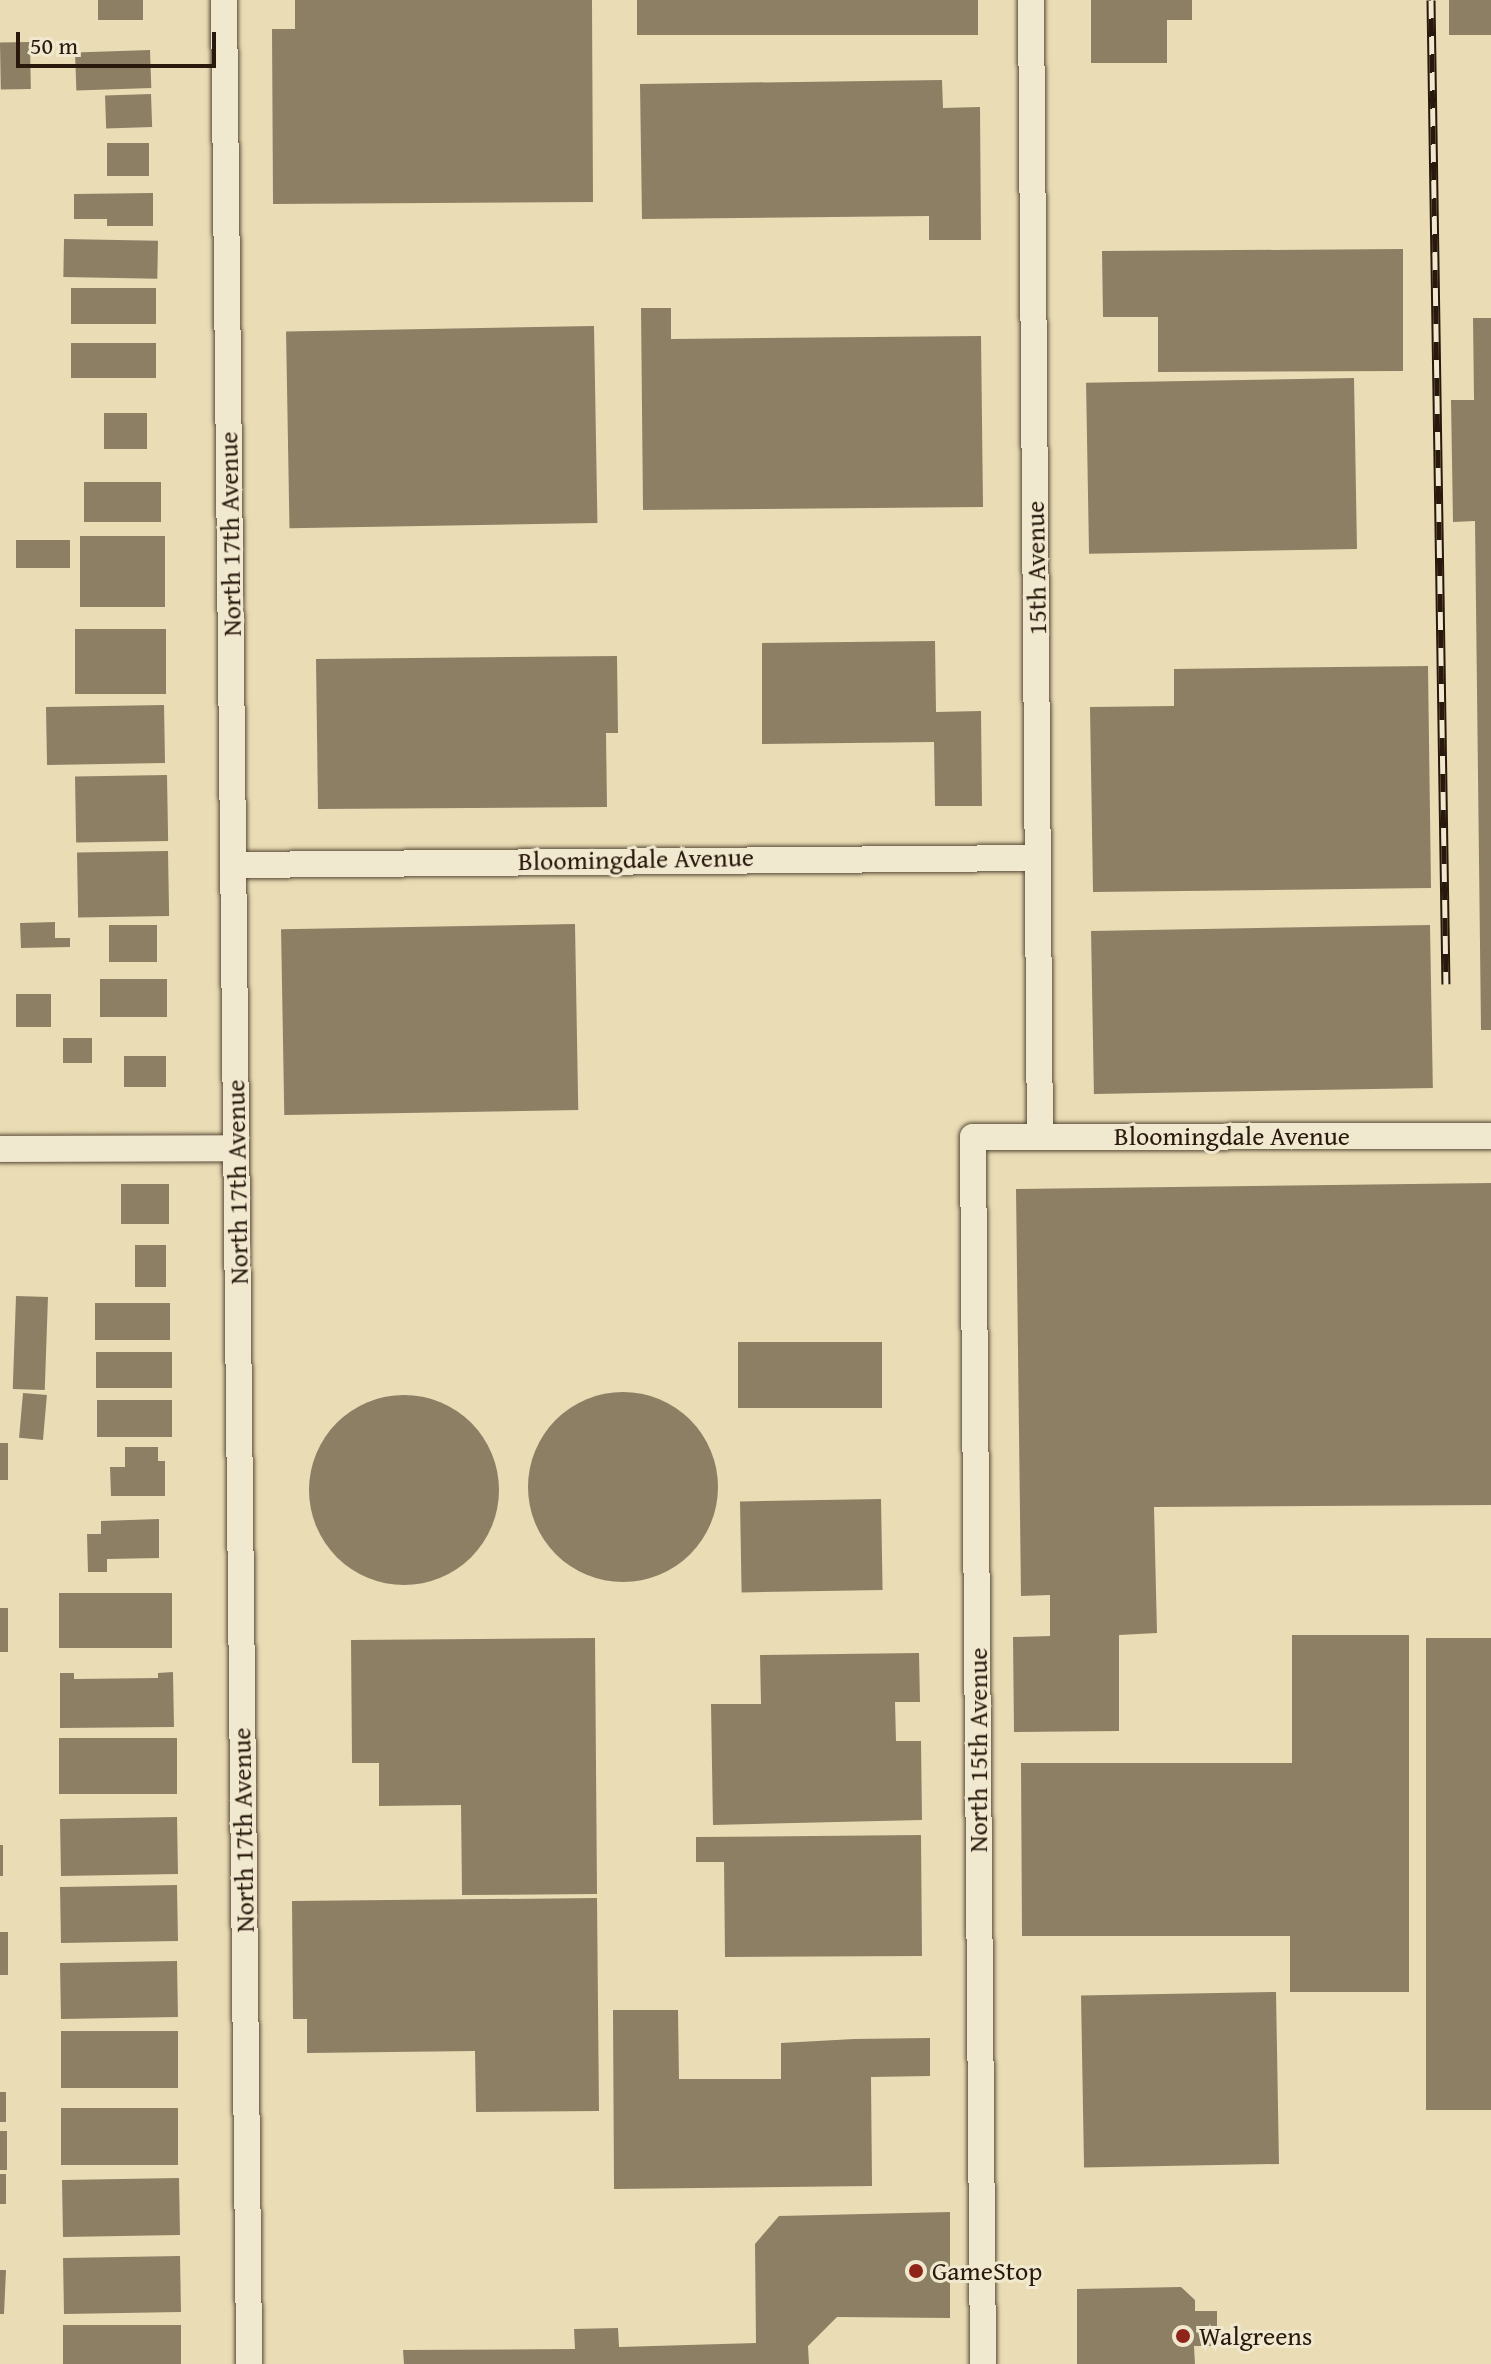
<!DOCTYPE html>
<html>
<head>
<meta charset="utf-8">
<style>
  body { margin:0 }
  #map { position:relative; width:1491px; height:2364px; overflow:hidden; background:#eaddb5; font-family:"Gentium Book Plus",serif }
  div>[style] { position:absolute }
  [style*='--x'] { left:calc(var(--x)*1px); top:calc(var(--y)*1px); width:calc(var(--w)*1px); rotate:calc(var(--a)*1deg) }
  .building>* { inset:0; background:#8d7f64; transform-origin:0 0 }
  .round { border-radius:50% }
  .roads { filter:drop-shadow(0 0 2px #594a37) drop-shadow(0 0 2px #594a37) }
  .minor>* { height:26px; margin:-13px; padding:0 13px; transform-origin:13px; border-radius:13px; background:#f1e9cf }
  .rail>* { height:9px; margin-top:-4.5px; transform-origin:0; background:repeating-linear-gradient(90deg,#f1e9cf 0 18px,#29190d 0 36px); box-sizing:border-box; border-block:2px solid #29190d }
  .dots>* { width:22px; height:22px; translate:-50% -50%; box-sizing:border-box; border:4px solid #f1e9cf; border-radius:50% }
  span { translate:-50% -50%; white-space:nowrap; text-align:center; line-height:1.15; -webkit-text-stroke:6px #f1e9cf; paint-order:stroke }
  .street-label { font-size:26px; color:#29190d }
  .poi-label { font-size:26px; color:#29190d }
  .left { translate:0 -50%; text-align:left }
  .scale { position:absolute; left:16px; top:32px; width:200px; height:36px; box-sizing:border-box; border:4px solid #29190d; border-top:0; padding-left:10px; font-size:24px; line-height:28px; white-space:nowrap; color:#29190d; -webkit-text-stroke:6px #f1e9cf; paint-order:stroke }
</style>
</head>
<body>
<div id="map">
  <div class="building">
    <i style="left:98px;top:0;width:45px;height:20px"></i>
    <i style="clip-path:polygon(295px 0,592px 0,593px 202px,273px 204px,272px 29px,295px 29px)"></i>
    <i style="left:637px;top:0;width:341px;height:35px"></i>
    <i style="clip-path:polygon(1091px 0,1192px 0,1192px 20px,1167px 20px,1167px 63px,1091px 63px)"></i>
    <i style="left:1449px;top:0;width:42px;height:35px"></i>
    <i style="left:30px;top:42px;width:47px;height:30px;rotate:89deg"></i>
    <i style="left:150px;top:50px;width:38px;height:75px;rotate:88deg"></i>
    <i style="clip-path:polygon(942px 80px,943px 108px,980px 107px,981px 240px,929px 240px,929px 216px,642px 219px,640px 84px)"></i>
    <i style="left:151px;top:94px;width:33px;height:46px;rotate:88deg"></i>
    <i style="left:107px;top:143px;width:42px;height:33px"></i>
    <i style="clip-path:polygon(153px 193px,153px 226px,107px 226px,107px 219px,74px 219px,74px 194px)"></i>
    <i style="left:64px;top:239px;width:94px;height:38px;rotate:1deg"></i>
    <i style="clip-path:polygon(1403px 249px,1403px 371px,1158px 372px,1158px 317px,1103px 317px,1102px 251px)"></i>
    <i style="left:156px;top:288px;width:36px;height:85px;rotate:90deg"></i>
    <i style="clip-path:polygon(641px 308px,671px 308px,671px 339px,981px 336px,983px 507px,643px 510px)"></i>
    <i style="clip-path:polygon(1473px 318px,1491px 318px,1491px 1030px,1481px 1030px,1475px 521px,1453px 522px,1451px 400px,1474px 400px)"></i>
    <i style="left:594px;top:326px;width:197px;height:308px;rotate:89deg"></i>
    <i style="left:71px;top:343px;width:85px;height:35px"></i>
    <i style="left:1354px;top:378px;width:171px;height:268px;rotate:89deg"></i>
    <i style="left:104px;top:413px;width:43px;height:36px"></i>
    <i style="left:84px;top:482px;width:77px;height:40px"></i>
    <i style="left:165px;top:536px;width:71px;height:85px;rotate:90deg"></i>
    <i style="left:16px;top:540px;width:54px;height:28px"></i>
    <i style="left:75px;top:629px;width:91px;height:65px"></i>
    <i style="clip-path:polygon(935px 641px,936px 712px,981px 711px,982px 806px,935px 806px,934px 742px,762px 744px,762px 643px)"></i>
    <i style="clip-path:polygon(617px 656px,618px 733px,606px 733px,607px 807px,318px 809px,316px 659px)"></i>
    <i style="clip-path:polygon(1428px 666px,1431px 888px,1093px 892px,1090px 707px,1174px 706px,1174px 669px)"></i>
    <i style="left:164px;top:705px;width:58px;height:118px;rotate:89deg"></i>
    <i style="left:167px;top:775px;width:66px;height:92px;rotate:89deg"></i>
    <i style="left:168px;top:851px;width:65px;height:91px;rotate:89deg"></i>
    <i style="clip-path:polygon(55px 922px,55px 938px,70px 938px,70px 947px,21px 948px,20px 923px)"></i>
    <i style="left:575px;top:924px;width:186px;height:294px;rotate:89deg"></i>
    <i style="left:109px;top:925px;width:48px;height:37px"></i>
    <i style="left:1430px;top:925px;width:163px;height:339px;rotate:89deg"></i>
    <i style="left:100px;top:979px;width:67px;height:38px"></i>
    <i style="left:51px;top:994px;width:33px;height:35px;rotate:90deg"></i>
    <i style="left:63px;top:1038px;width:29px;height:25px"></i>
    <i style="left:124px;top:1056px;width:42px;height:31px"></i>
    <i style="clip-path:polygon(1491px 1183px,1491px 1505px,1154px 1507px,1157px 1633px,1119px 1635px,1119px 1731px,1014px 1732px,1013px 1637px,1050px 1636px,1050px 1595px,1021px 1596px,1016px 1189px)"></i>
    <i style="left:121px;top:1184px;width:48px;height:40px"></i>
    <i style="left:135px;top:1245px;width:31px;height:42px"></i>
    <i style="left:16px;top:1296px;width:32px;height:93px;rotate:2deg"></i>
    <i style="left:95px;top:1303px;width:75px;height:37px"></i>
    <i style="left:882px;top:1342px;width:66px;height:144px;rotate:90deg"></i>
    <i style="left:96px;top:1352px;width:76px;height:36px"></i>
    <i class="round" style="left:528px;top:1392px;width:190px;height:190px"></i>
    <i style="left:23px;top:1393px;width:24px;height:45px;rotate:5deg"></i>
    <i class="round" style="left:309px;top:1395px;width:190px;height:190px"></i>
    <i style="left:172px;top:1400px;width:37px;height:75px;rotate:90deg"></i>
    <i style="left:0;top:1443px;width:8px;height:37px"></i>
    <i style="clip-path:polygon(125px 1447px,158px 1447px,158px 1461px,165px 1461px,165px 1496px,111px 1496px,110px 1467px,125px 1467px)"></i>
    <i style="left:881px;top:1499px;width:91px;height:141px;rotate:89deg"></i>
    <i style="clip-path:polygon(159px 1519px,159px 1558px,107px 1559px,107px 1572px,88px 1572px,87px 1534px,101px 1534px,101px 1521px)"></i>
    <i style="left:59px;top:1593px;width:113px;height:55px"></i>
    <i style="left:0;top:1608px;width:8px;height:44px"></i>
    <i style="clip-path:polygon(1292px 1635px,1409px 1635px,1409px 1992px,1290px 1992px,1290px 1936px,1022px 1936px,1021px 1763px,1292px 1763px)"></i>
    <i style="clip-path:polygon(595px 1638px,597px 1894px,462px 1895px,461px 1805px,379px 1806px,379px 1763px,352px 1763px,351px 1640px)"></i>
    <i style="left:1426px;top:1638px;width:65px;height:472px"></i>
    <i style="clip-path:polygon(919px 1653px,920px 1702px,895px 1702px,896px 1741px,921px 1741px,922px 1820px,713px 1825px,711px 1704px,761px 1704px,760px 1655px)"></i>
    <i style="clip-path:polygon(173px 1672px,174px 1727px,60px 1728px,60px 1673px,74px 1673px,74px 1679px,158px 1678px,158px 1673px)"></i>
    <i style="left:177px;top:1738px;width:56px;height:118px;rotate:90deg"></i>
    <i style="left:177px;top:1817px;width:57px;height:117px;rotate:89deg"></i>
    <i style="clip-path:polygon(921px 1835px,922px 1956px,725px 1957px,724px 1862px,696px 1862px,696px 1837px)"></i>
    <i style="left:0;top:1845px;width:3px;height:31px"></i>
    <i style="left:177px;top:1885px;width:56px;height:117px;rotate:89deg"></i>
    <i style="clip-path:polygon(597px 1898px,599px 2111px,476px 2112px,475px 2051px,307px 2053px,307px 2019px,293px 2019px,292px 1901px)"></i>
    <i style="left:0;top:1932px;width:8px;height:43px"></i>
    <i style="left:177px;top:1961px;width:56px;height:117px;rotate:89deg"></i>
    <i style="left:1276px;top:1992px;width:172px;height:195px;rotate:89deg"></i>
    <i style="clip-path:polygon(613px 2010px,678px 2010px,679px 2079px,781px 2079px,781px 2043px,854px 2039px,930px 2038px,930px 2076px,871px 2077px,872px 2186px,614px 2189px)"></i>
    <i style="left:61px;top:2031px;width:117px;height:57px"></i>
    <i style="left:0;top:2092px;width:6px;height:30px"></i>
    <i style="left:178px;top:2108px;width:57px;height:117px;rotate:90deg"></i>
    <i style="left:0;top:2131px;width:7px;height:39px"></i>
    <i style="left:0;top:2174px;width:6px;height:30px"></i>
    <i style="left:179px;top:2178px;width:57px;height:117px;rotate:89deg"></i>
    <i style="clip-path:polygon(950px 2212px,950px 2318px,837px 2317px,808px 2346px,809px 2364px,404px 2364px,403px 2350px,575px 2349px,574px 2329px,618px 2328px,619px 2347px,756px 2343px,755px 2244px,779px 2216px)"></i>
    <i style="left:180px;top:2256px;width:56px;height:117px;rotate:89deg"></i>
    <i style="clip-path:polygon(0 2270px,6px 2270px,4px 2314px,0 2314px)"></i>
    <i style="clip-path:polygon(1181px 2287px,1195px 2300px,1195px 2311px,1217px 2311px,1217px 2346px,1194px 2346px,1195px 2364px,1077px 2364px,1077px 2289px)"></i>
    <i style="left:181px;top:2325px;width:39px;height:118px;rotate:90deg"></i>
  </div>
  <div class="roads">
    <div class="minor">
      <i style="--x:224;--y:0;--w:2364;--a:89.39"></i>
      <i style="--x:1031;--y:0;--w:1137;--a:89.55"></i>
      <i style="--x:233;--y:865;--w:805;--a:-0.5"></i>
      <i style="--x:0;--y:1149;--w:236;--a:-0.2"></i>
      <i style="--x:983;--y:2364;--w:1227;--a:-90.47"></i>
      <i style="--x:973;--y:1137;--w:518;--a:-0.11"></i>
    </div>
  </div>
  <div class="rail">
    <i style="--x:1431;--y:0;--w:984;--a:89.13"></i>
  </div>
  <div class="dots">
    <i style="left:916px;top:2271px;background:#8f2418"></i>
    <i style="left:1183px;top:2336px;background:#8f2418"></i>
  </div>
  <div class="street-label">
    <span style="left:230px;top:534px;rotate:-91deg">North 17th Avenue</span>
    <span style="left:1036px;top:568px;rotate:-91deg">15th Avenue</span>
    <span style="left:636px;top:859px;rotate:-1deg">Bloomingdale Avenue</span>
    <span style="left:1232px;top:1136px">Bloomingdale Avenue</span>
    <span style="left:237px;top:1182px;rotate:-91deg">North 17th Avenue</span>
    <span style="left:978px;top:1750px;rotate:-90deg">North 15th Avenue</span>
    <span style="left:243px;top:1830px;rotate:-91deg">North 17th Avenue</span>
  </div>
  <div class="poi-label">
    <span class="left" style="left:932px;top:2271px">GameStop</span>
    <span class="left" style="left:1199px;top:2336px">Walgreens</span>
  </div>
  <div class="scale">50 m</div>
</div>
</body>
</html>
